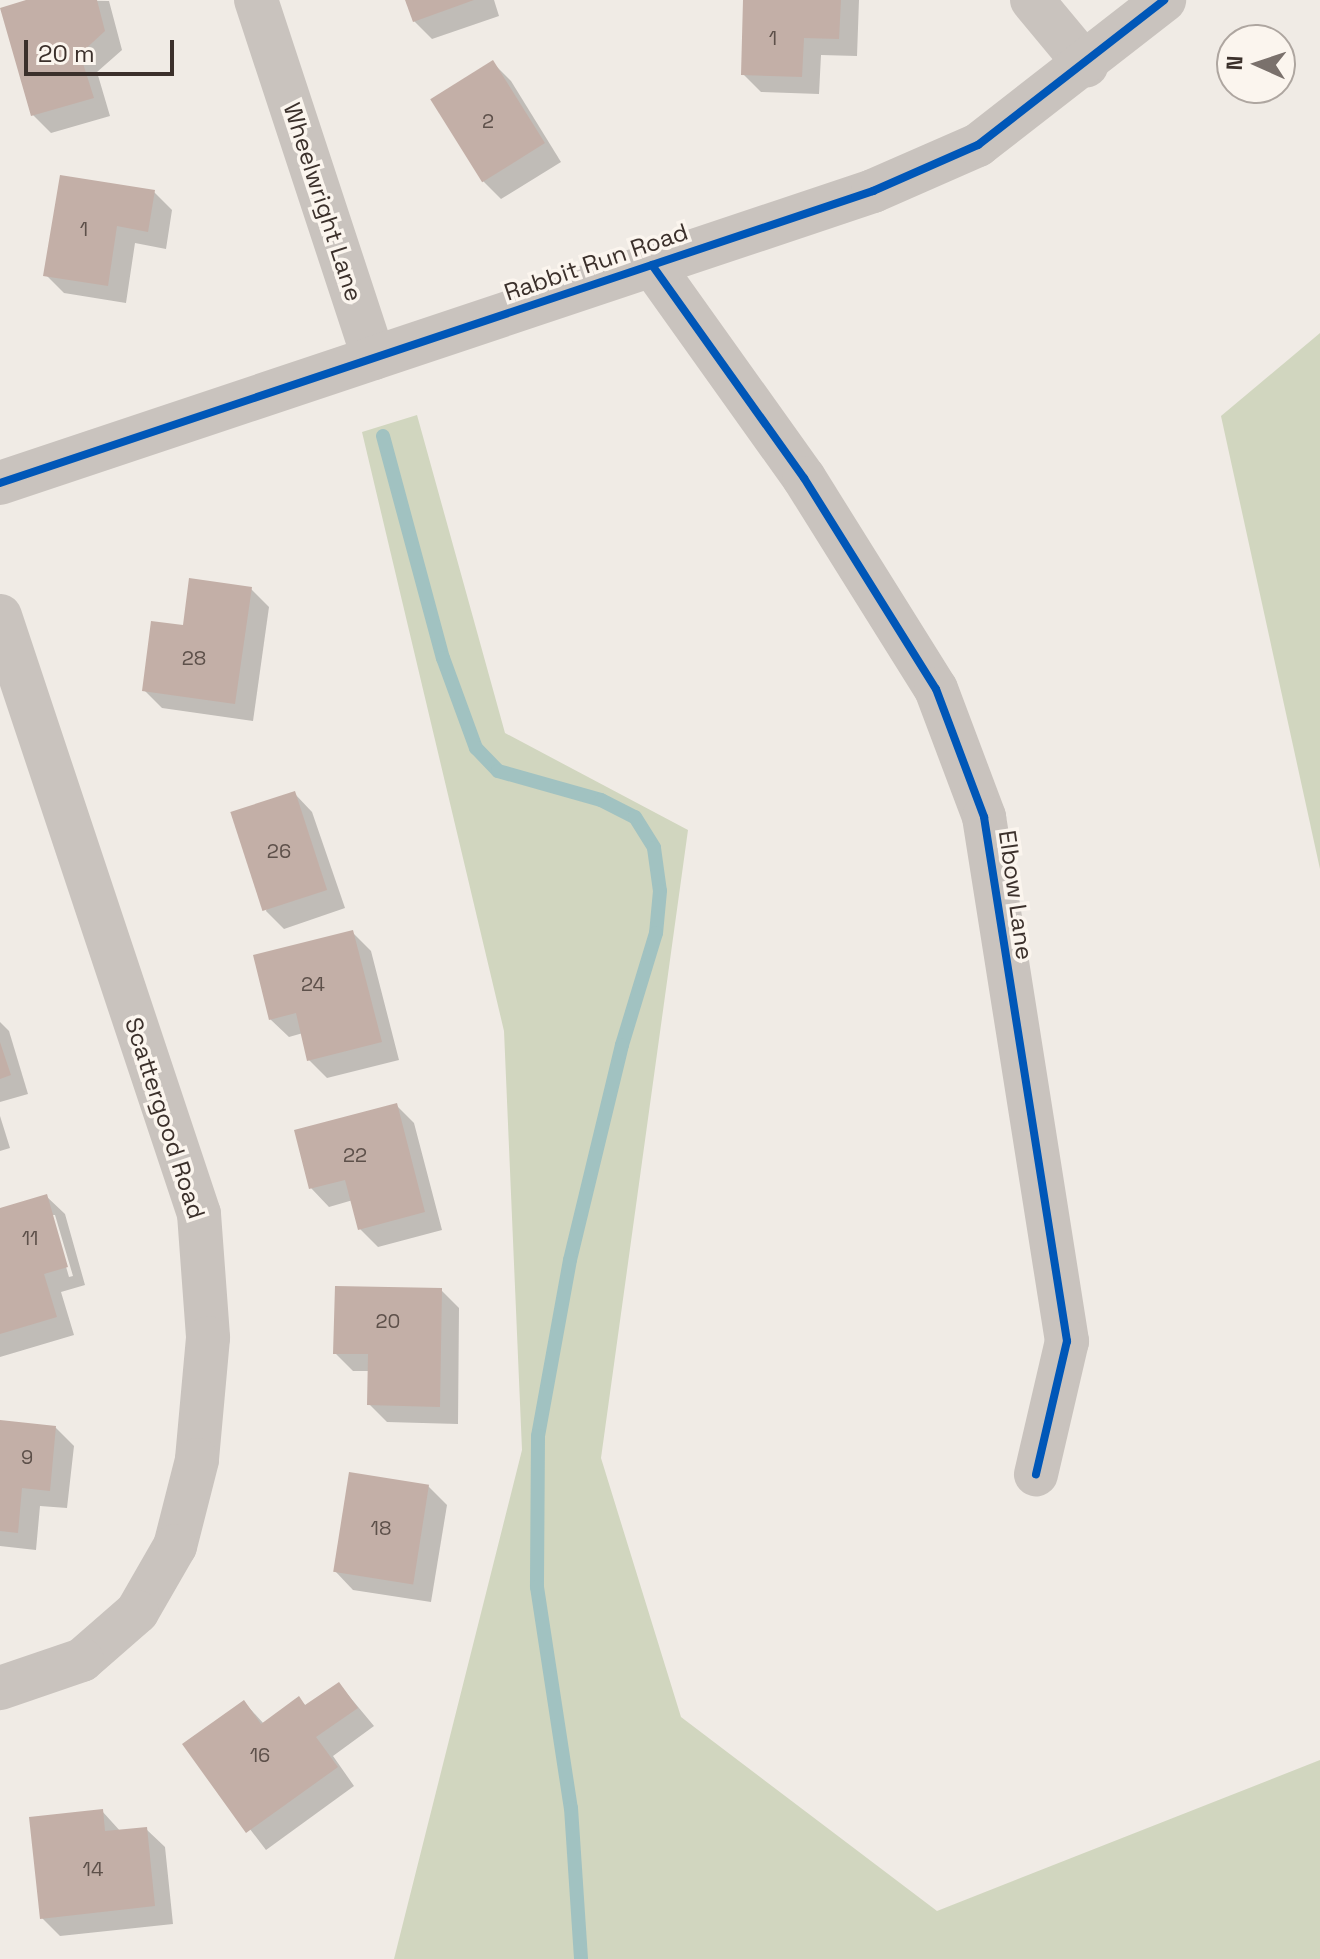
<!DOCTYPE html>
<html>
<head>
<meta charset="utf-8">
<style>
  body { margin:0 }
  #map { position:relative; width:1320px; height:1959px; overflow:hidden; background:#f0ebe5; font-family:"Space Grotesk",sans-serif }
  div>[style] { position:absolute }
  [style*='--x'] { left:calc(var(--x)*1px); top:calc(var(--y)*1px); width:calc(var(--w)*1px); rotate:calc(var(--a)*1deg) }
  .green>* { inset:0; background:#d1d6bf }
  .shadow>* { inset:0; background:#0003 }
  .stream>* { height:14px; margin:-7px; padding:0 7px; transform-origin:7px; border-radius:7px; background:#a1c2c1 }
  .building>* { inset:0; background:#c3afa7; transform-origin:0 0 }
  .minor>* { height:44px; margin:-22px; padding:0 22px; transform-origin:22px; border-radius:22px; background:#c9c3be }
  .cycleway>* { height:8px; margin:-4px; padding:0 4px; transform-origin:4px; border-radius:4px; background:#0057b8 }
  span { translate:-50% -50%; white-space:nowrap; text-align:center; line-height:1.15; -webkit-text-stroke:7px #fbf5ee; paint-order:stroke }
  .number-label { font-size:20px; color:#5d504a }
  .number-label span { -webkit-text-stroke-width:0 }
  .street-label { font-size:24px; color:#3b302b }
  .north { position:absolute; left:1216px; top:24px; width:80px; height:80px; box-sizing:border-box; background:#fbf5ee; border:2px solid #aea6a0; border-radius:50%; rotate:273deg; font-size:22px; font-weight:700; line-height:32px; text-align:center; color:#3b302b }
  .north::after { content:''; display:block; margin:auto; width:28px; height:36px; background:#7a716c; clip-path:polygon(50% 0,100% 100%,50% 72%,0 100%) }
  .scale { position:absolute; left:24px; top:40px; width:150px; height:36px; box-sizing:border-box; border:4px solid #3b302b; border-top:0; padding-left:10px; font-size:24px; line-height:28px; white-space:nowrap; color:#3b302b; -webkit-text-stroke:6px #fbf5ee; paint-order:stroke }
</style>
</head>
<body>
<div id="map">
  <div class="green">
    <i style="clip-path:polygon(1320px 333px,1320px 869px,1221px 416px)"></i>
    <i style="clip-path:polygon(417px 415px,505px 733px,688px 830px,601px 1458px,681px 1717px,937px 1911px,1320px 1760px,1320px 1959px,394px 1959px,522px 1450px,504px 1031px,362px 432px)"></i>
  </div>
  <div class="shadow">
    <i style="clip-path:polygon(33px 0,109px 1px,122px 50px,97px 72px,110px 116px,51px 133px,33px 115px)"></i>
    <i style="clip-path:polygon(407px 0,494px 0,499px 16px,432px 39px,414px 21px)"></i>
    <i style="clip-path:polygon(745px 0,859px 0,857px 56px,821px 55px,819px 94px,761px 92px,743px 74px)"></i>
    <i style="clip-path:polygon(493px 63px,511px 81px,561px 162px,501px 199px,483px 181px)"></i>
    <i style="clip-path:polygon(154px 192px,172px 210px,166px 249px,135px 243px,126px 303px,64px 293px,46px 275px)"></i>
    <i style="clip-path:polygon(251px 589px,269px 607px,253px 721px,162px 708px,144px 690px,184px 628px)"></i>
    <i style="clip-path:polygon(294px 793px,312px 812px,345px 908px,284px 929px,266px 911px)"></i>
    <i style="clip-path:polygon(353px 933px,371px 951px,399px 1060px,327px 1078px,309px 1060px,303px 1033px,289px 1037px,270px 1019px)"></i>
    <i style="clip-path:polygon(0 1022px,9px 1031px,28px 1094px,0 1102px)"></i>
    <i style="clip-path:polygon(396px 1105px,414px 1123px,442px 1230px,378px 1247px,360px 1229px,353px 1200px,329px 1207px,311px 1188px)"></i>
    <i style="clip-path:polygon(0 1116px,10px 1148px,0 1151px)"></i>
    <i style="clip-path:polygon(evenodd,46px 1196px,65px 1214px,85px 1285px,61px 1292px,74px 1335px,0 1357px,0 1210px,46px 1196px,51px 1215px,55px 1215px,73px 1276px,69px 1277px,51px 1215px)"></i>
    <i style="clip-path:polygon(441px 1290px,459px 1308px,458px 1424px,387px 1422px,369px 1404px,369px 1371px,353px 1371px,335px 1353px)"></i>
    <i style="clip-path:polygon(0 1422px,56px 1428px,74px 1446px,67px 1508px,40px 1506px,36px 1550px,0 1546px)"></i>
    <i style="clip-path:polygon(428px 1486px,447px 1505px,431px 1602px,353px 1590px,335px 1571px)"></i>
    <i style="clip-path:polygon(339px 1684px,374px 1726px,333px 1756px,354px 1786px,266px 1850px,185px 1744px,244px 1702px,264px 1724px,299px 1699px,307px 1707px)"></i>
    <i style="clip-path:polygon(102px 1811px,121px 1832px,146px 1829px,165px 1847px,173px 1924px,60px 1936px,42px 1918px)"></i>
  </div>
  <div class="stream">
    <i style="--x:383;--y:436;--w:230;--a:74.9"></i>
    <i style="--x:443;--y:658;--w:96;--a:69.9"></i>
    <i style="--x:476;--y:748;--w:32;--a:46"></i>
    <i style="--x:498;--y:771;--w:107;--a:15.7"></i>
    <i style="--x:601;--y:800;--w:38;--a:27"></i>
    <i style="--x:635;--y:817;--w:36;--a:58"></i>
    <i style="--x:654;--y:848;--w:43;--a:82.1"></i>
    <i style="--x:660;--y:891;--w:42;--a:95.4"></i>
    <i style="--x:656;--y:933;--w:117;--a:106.9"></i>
    <i style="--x:622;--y:1045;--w:221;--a:103.6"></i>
    <i style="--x:570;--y:1260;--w:179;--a:100.3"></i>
    <i style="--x:538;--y:1436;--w:151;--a:90.4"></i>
    <i style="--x:537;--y:1587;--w:224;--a:81.3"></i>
    <i style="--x:571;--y:1808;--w:151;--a:86.2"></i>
  </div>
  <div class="building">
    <i style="clip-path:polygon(26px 0,97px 0,105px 31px,80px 54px,94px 98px,31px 116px,0 8px)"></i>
    <i style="clip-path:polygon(405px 0,474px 0,413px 22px)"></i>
    <i style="clip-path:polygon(743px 0,841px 0,839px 39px,804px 38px,802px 77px,741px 75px)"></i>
    <i style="left:493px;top:60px;width:98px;height:74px;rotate:58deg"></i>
    <i style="clip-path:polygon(60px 175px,155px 190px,148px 232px,117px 226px,108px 286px,43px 276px)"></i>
    <i style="clip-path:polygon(189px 578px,252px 587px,235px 704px,142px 691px,151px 621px,183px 625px)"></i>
    <i style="left:295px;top:791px;width:104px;height:68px;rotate:72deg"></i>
    <i style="clip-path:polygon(353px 930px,382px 1042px,307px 1061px,296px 1013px,269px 1020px,253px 955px)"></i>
    <i style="clip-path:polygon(0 1042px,11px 1075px,0 1079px)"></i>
    <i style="clip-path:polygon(397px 1103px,425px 1212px,358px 1230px,345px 1180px,309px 1189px,294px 1130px)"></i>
    <i style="clip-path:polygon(47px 1194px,68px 1267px,44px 1274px,57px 1317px,0 1334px,0 1208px)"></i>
    <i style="clip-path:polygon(335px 1286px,442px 1288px,440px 1407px,367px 1405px,368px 1354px,333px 1354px)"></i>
    <i style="clip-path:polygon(0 1420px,56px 1426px,50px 1491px,22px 1488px,18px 1533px,0 1531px)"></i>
    <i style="left:349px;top:1472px;width:81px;height:101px;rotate:9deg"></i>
    <i style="clip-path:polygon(339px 1682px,358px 1708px,316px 1737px,338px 1767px,246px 1833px,182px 1744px,244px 1700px,261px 1724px,299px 1696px,305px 1705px)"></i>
    <i style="clip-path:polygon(103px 1809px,105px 1831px,147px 1827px,155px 1906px,40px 1919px,29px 1817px)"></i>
  </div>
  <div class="minor">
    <i style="--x:256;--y:0;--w:377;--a:71.8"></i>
    <i style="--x:1032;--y:0;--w:85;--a:50.3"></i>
    <i style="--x:652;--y:265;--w:262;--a:54.5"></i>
    <i style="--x:804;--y:478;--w:249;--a:58"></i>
    <i style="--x:936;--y:689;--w:137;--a:69.4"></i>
    <i style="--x:984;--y:817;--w:531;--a:81"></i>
    <i style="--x:1067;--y:1341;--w:137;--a:103.1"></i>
    <i style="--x:0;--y:483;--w:921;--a:-18.49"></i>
    <i style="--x:873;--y:191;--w:115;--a:-23.7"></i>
    <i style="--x:978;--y:145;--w:236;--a:-37.9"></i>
    <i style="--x:0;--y:616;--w:630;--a:71.59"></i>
    <i style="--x:199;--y:1214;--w:124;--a:85.8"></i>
    <i style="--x:208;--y:1338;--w:122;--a:95.2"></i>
    <i style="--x:197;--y:1460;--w:89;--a:104.3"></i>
    <i style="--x:175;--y:1546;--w:76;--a:119.9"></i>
    <i style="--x:137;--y:1612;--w:73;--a:138.9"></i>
    <i style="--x:82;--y:1660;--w:87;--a:161.1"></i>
  </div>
  <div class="cycleway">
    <i style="--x:652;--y:265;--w:262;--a:54.5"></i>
    <i style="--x:804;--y:478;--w:249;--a:58"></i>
    <i style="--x:936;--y:689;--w:137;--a:69.4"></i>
    <i style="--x:984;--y:817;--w:531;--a:81"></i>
    <i style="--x:1067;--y:1341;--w:137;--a:103.1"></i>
    <i style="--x:0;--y:483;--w:921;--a:-18.49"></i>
    <i style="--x:873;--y:191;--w:115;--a:-23.7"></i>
    <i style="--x:978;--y:145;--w:236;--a:-37.9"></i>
  </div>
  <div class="number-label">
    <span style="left:773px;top:38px">1</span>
    <span style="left:488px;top:121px">2</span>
    <span style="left:84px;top:229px">1</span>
    <span style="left:194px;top:658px">28</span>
    <span style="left:279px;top:851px">26</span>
    <span style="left:313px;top:984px">24</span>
    <span style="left:355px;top:1155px">22</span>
    <span style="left:30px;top:1238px">11</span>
    <span style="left:388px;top:1321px">20</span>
    <span style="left:27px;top:1457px">9</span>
    <span style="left:381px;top:1528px">18</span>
    <span style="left:260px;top:1755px">16</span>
    <span style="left:93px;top:1869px">14</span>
  </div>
  <div class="street-label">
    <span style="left:323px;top:202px;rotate:72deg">Wheelwright Lane</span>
    <span style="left:596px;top:262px;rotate:-19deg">Rabbit Run Road</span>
    <span style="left:1016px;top:895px;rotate:82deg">Elbow Lane</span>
    <span style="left:165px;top:1118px;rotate:72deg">Scattergood Road</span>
  </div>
  <div class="north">N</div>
  <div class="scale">20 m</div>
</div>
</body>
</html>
